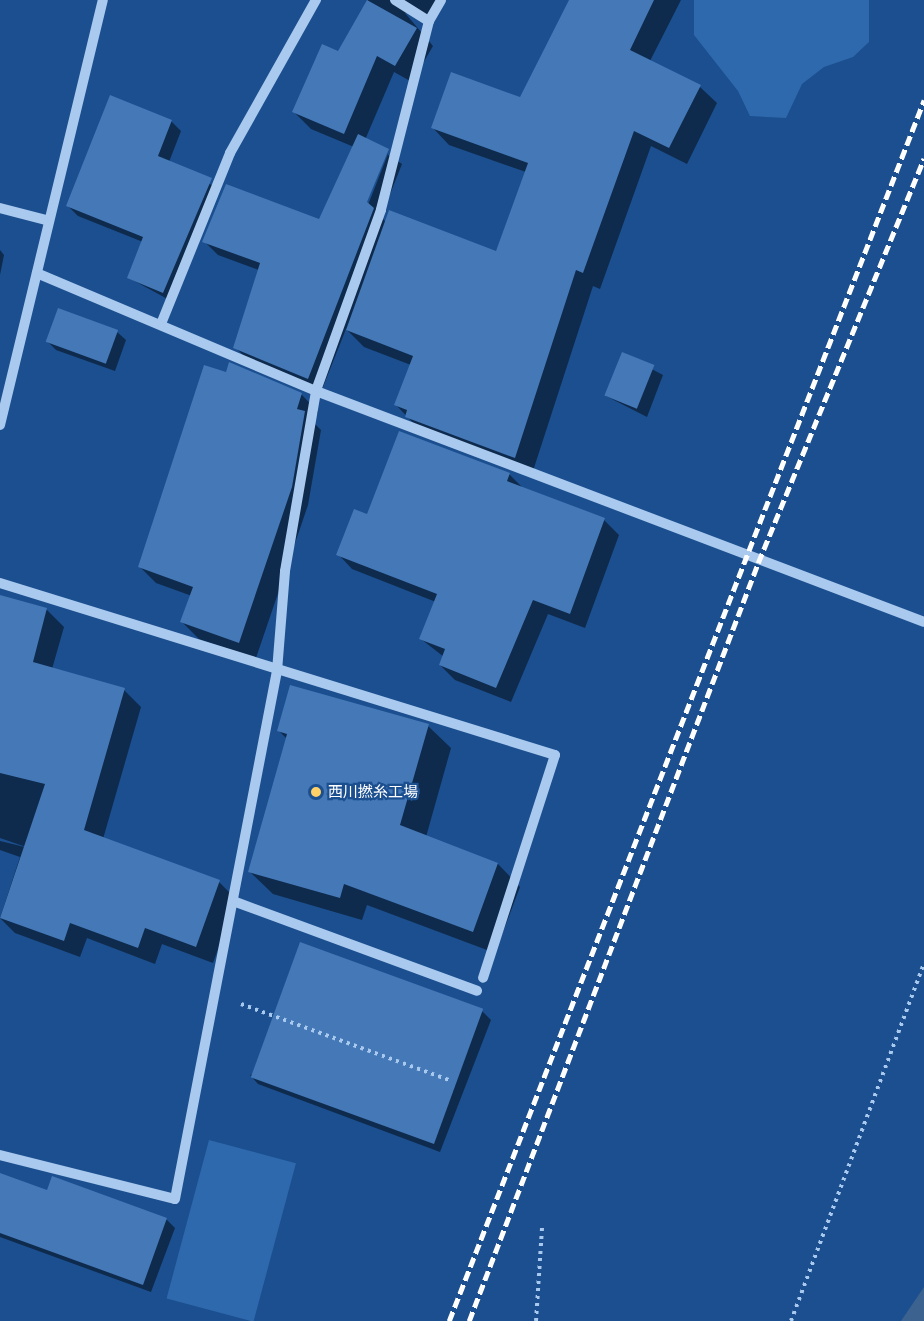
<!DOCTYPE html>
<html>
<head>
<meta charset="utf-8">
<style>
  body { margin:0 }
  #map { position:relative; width:924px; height:1321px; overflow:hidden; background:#1b4f8f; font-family:"Titillium Web","Noto Sans JP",sans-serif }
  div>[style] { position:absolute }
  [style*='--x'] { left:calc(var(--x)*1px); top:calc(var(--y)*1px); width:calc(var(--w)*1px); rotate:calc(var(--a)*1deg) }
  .green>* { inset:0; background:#2e69ad; transform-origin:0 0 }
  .water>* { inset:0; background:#3c6290 }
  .shadow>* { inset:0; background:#0007 }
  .building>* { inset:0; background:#4478b7; transform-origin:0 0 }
  .path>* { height:4px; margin-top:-2px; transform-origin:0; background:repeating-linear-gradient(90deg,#a9c9ee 0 3px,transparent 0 7.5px) }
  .minor>* { height:10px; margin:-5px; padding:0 5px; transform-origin:5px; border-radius:5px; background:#a9c9ee }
  .rail>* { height:4.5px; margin-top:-2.25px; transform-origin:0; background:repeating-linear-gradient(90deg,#fff 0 10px,transparent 0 14.5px) }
  .dots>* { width:16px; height:16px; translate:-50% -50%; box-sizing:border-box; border:3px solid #1b4f8f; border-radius:50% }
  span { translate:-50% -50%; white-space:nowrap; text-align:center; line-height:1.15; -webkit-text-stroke:4.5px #1b4f8f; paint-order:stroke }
  .poi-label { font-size:15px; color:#fff }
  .left { translate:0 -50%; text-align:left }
</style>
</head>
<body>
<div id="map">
  <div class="green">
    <i style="clip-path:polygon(694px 0,869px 0,869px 42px,853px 57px,824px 67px,802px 84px,786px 118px,750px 116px,738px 91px,694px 35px)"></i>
    <i style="left:209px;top:1140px;width:90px;height:164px;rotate:15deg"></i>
  </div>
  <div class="water">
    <i style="clip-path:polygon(924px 1287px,924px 1321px,901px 1321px)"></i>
  </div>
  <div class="shadow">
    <i style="clip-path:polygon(evenodd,368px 0,442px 0,431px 18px,414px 9px,405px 13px,433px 46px,412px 82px,394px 72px,365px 140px,402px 164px,381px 217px,386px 222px,497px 253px,526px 172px,449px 145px,433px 128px,521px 99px,570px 0,681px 0,650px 61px,700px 87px,717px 103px,687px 164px,651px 146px,600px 289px,593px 286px,532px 474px,423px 433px,396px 405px,411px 365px,364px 347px,346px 329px,321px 392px,249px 361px,235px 347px,259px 270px,218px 255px,204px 241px,320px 221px,354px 147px,311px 129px,294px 112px,339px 53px,368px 0,385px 154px,388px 154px,366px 210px,363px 209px,385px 154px)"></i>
    <i style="clip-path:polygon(171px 121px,181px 131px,169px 162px,217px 188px,173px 302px,129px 278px,143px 242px,78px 216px,68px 206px)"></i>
    <i style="clip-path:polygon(0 250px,4px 255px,0 275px)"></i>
    <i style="clip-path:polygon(117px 332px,126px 340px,115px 371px,56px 350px,47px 341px)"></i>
    <i style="clip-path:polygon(623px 354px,663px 375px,647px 417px,606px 396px)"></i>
    <i style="clip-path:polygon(230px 364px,302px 395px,318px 412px,314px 423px,321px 430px,308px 505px,256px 658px,199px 639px,182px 622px,192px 596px,156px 583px,139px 566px)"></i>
    <i style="clip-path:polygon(509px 474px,524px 489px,604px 520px,619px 535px,585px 628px,548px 614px,511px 702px,455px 680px,440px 665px,444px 657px,421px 639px,436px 602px,352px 569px,338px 554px,368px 516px)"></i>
    <i style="clip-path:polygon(0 597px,47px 610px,64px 627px,52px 669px,124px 690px,141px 707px,103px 839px,219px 882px,236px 899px,213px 963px,162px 944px,155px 964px,87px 938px,80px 957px,15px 933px,0 918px,20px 857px,0 850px,0 841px,29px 848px,0 838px)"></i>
    <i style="clip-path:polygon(428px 726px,451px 748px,426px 837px,498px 864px,520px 887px,495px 953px,367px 905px,362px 920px,273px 894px,250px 872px,287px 739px,279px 731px)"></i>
    <i style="clip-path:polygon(482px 1011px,491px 1020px,440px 1152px,258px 1084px,250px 1075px)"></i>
    <i style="clip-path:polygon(0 1175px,48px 1192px,166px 1219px,175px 1228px,151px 1292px,0 1237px)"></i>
  </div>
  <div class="building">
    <i style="clip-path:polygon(367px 0,417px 28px,395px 66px,377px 56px,344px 134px,292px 112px,322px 44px,338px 51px)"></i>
    <i style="clip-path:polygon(569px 0,654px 0,630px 50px,701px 85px,669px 148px,634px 131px,583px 273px,576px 270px,515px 458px,405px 417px,407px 410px,394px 405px,413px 356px,346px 330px,389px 210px,496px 251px,528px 163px,431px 128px,451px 72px,520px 97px)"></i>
    <i style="clip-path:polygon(110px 95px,172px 120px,158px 156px,212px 178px,163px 293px,127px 278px,143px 237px,66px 206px)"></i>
    <i style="clip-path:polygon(358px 134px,389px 149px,367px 202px,374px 208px,308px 379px,233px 348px,260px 263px,202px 242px,226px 184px,319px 219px)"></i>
    <i style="left:58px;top:308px;width:64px;height:36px;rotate:20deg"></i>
    <i style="left:622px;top:352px;width:35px;height:47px;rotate:22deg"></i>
    <i style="clip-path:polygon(229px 362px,302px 393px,297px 409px,305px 411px,292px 487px,239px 643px,180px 622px,193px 587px,138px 567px,204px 365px,226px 372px)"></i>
    <i style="clip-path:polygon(399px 431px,510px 473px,507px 481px,605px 518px,570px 614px,533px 600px,496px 688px,439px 665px,445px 649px,419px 639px,437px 594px,336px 555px,354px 509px,367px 514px)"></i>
    <i style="clip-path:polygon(0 595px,47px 608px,33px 662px,125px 688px,84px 830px,220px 880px,196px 947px,145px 928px,138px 948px,70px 923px,64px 941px,0 918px,45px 784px,0 773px)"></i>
    <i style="clip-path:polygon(290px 685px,429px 724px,400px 825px,498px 863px,473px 932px,344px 884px,340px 898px,248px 872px,287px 734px,277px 731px)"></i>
    <i style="left:300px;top:942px;width:195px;height:144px;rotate:20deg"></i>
    <i style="clip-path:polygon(0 1173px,47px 1190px,52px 1176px,167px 1218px,143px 1285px,0 1233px)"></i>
  </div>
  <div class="path">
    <i style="--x:241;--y:1004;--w:224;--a:20.1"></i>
    <i style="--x:536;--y:1321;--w:94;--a:-86.3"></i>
    <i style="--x:791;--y:1321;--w:382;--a:-69.6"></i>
  </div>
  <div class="minor">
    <i style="--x:395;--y:0;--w:40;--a:32"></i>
    <i style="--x:429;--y:21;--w:195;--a:104.3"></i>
    <i style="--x:381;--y:210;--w:192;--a:109.8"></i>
    <i style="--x:316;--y:391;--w:650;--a:20.8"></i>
    <i style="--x:429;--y:21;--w:24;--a:-60"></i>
    <i style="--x:0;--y:208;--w:48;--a:14.6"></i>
    <i style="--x:161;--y:324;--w:184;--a:-68"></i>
    <i style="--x:230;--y:153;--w:176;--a:-60.7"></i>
    <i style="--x:0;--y:425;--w:437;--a:-76.4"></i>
    <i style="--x:0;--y:583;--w:581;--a:17.22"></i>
    <i style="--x:555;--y:755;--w:234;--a:107.9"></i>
    <i style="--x:233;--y:901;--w:260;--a:20.2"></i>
    <i style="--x:0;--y:1155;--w:180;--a:14.1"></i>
    <i style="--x:175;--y:1199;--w:538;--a:-79.07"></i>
    <i style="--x:277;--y:671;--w:100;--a:-85.4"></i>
    <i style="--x:285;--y:571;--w:183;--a:-80.2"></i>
    <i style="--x:316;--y:391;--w:303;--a:-157.1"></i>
  </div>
  <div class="rail">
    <i style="--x:449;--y:1321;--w:1310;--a:-68.74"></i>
    <i style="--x:469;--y:1321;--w:811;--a:-69.13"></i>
    <i style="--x:758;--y:563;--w:437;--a:-67.7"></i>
  </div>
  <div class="dots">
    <i style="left:316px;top:792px;background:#ffd166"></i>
  </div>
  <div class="poi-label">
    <span class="left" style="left:328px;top:792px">西川撚糸工場</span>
  </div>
</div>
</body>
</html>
